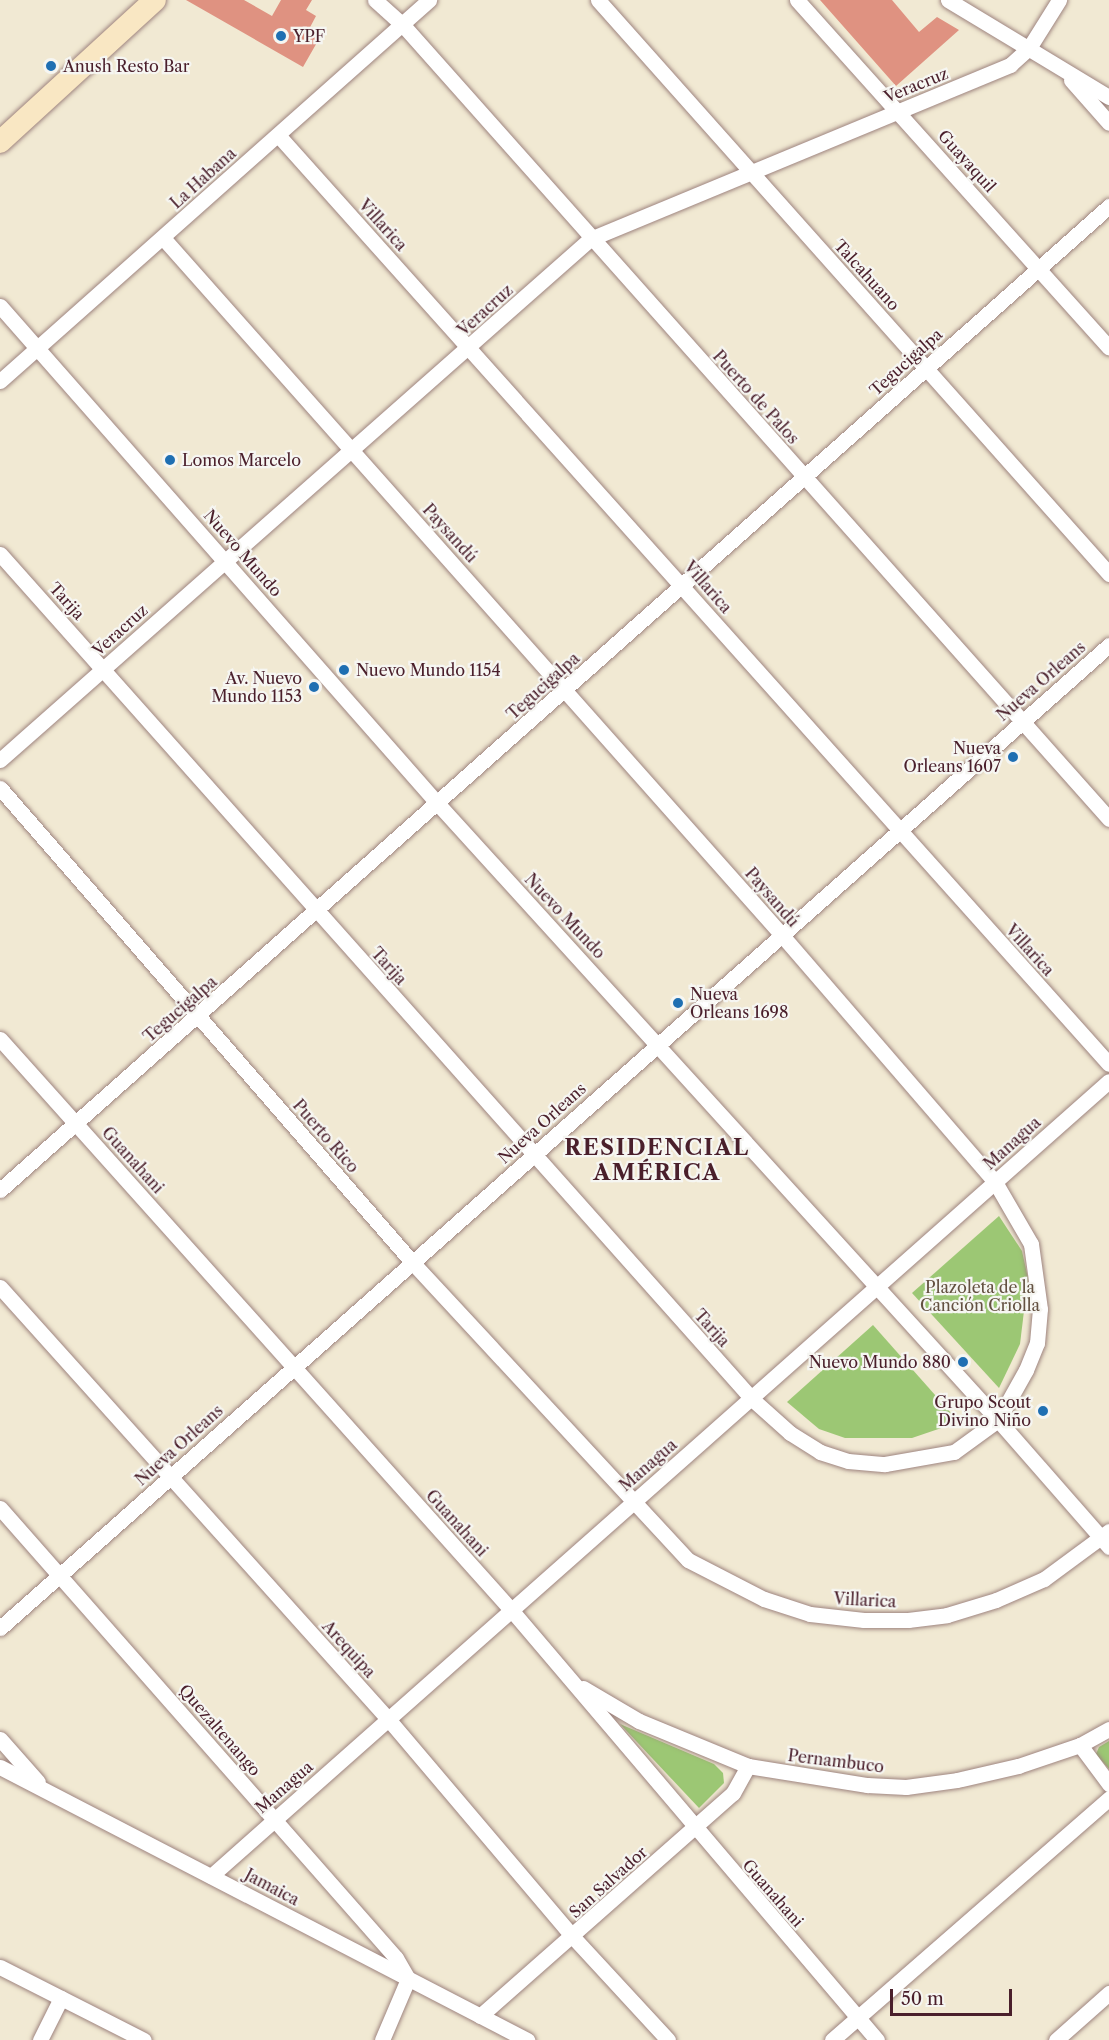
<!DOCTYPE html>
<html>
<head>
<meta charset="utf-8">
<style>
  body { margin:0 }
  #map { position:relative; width:1109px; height:2040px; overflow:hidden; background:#f1e9d3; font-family:"Libre Caslon Text",serif }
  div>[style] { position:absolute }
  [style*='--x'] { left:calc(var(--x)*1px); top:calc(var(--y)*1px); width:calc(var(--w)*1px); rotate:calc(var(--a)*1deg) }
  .green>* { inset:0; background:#9cc774 }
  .building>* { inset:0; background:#df9281 }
  .roads { filter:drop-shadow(0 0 2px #9e847f) drop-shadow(0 0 2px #9e847f) }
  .street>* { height:15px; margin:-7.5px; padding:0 7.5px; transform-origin:7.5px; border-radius:7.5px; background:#fff }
  .secondary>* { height:22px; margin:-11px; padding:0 11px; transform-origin:11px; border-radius:11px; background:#f9e7c3 }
  .dots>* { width:16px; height:16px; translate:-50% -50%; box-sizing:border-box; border:3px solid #f6f6f2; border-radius:50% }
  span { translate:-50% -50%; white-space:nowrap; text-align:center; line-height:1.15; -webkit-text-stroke:4.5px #f6f6f2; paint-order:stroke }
  .poi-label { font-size:16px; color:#4a1f2b }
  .left { translate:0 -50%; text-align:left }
  .right { translate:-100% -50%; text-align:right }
  .street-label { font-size:16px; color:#4a1f2b }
  .park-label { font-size:16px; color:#635141 }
  .district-label { font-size:22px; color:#4a1f2b; font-weight:700; letter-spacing:1.5px }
  .scale { position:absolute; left:890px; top:1989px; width:122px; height:27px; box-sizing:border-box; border:3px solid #4a1f2b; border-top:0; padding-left:8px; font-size:18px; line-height:21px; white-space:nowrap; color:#4a1f2b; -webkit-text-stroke:4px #f6f6f2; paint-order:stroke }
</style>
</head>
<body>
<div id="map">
  <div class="green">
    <i style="clip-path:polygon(999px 1216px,1022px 1251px,1028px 1278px,1020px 1344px,999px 1388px,912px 1293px)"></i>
    <i style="clip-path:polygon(873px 1325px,959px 1422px,912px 1438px,845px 1438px,819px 1429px,787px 1402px)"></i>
    <i style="clip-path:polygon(620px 1724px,714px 1764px,723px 1773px,724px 1783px,699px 1808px)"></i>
    <i style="clip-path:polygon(1109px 1741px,1109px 1769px,1096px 1754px,1099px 1747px)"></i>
  </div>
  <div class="building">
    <i style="clip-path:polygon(186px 0,244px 0,272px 16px,281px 0,312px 0,306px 10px,316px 16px,307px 33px,319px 39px,303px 67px)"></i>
    <i style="clip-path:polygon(820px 0,892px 0,919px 32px,937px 17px,959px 30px,896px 86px)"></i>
  </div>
  <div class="roads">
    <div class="street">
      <i style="--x:375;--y:0;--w:36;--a:42"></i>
      <i style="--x:402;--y:24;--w:1064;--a:48.35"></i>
      <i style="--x:598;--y:0;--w:769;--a:48.32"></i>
      <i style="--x:797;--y:0;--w:467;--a:48.1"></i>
      <i style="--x:948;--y:0;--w:188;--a:31.1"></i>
      <i style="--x:1071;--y:80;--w:57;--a:48.5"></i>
      <i style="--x:278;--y:135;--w:1246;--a:48.19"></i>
      <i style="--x:0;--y:306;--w:663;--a:48.67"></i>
      <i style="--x:438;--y:804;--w:832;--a:47.73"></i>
      <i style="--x:998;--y:1420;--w:169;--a:48.8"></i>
      <i style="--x:0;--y:381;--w:574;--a:-41.61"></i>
      <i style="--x:0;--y:554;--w:1131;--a:48.33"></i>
      <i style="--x:752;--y:1399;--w:51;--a:41.8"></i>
      <i style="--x:790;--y:1433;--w:36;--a:32"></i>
      <i style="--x:820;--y:1452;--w:29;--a:18"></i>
      <i style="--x:848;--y:1461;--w:37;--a:5"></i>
      <i style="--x:885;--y:1464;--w:70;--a:-9.9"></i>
      <i style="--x:954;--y:1452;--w:54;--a:-36"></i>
      <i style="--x:998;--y:1420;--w:57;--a:-60.8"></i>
      <i style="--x:1026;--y:1370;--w:29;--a:-68"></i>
      <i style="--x:1037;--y:1343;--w:34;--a:-85"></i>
      <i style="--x:1040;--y:1309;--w:66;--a:-97.9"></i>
      <i style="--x:1031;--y:1244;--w:72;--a:-120.1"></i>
      <i style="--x:995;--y:1182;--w:328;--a:-130.8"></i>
      <i style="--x:781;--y:934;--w:931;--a:-131.6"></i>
      <i style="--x:0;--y:760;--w:787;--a:-41.45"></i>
      <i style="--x:590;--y:239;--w:455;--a:-22.5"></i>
      <i style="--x:1010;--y:65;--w:25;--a:-42"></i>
      <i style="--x:1029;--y:48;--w:57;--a:-58"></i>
      <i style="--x:0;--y:788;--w:628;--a:49"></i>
      <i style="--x:412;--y:1262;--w:406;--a:47.2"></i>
      <i style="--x:688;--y:1560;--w:85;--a:27.2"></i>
      <i style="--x:764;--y:1599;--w:48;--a:18.1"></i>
      <i style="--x:810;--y:1614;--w:54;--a:6.3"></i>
      <i style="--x:864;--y:1620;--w:44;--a:0"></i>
      <i style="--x:908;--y:1620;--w:39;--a:-7"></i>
      <i style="--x:947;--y:1615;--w:51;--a:-17"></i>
      <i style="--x:996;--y:1600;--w:52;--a:-23.6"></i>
      <i style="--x:1044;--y:1579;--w:81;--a:-36.4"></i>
      <i style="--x:0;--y:1039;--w:769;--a:48.16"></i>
      <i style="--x:513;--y:1612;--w:562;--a:49.62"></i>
      <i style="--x:0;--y:1190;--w:1483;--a:-41.58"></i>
      <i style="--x:0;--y:1287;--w:582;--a:48.06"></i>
      <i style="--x:389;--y:1720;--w:285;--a:49.7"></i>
      <i style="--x:573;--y:1937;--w:140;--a:47.3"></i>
      <i style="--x:0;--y:1508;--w:599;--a:48.65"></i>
      <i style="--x:396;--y:1958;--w:24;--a:60"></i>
      <i style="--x:408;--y:1979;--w:66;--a:113.1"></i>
      <i style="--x:0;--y:1628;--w:1482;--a:-41.55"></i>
      <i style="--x:583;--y:1688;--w:65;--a:30.5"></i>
      <i style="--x:639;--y:1721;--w:118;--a:22.4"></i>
      <i style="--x:748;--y:1766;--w:121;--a:9.1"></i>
      <i style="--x:867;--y:1785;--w:39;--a:3"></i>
      <i style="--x:906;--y:1787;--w:51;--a:-7.8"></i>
      <i style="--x:957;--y:1780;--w:63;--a:-12.9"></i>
      <i style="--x:1018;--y:1766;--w:65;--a:-18.7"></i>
      <i style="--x:1080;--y:1745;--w:33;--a:-29"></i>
      <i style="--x:0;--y:1739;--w:57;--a:48.5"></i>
      <i style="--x:1080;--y:1745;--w:49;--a:53.4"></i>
      <i style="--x:0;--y:1767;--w:594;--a:27.39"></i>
      <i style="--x:211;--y:1876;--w:1199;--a:-41.52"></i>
      <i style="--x:0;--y:1967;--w:161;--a:26.9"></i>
      <i style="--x:480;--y:2016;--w:337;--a:-41.4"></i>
      <i style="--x:733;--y:1793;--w:31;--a:-61"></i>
      <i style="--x:40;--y:2040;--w:47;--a:-63.4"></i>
      <i style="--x:832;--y:2040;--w:368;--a:-41.1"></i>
      <i style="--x:1056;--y:2040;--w:71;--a:-41.6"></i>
    </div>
    <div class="secondary">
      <i style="--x:0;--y:142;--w:210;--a:-42.5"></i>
    </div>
  </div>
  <div class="dots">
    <i style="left:281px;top:36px;background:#1f6fb2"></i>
    <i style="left:51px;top:66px;background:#1f6fb2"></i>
    <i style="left:170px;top:460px;background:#1f6fb2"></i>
    <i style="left:344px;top:670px;background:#1f6fb2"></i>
    <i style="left:314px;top:687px;background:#1f6fb2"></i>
    <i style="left:1013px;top:757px;background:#1f6fb2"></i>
    <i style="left:678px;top:1003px;background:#1f6fb2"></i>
    <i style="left:963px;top:1362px;background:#1f6fb2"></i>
    <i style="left:1043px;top:1411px;background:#1f6fb2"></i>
  </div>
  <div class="poi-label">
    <span class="left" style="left:293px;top:36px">YPF</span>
    <span class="left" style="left:63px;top:66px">Anush Resto Bar</span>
    <span class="left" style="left:182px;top:460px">Lomos Marcelo</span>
    <span class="left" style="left:356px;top:670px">Nuevo Mundo 1154</span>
    <span class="right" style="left:302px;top:687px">Av. Nuevo<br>Mundo 1153</span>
    <span class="right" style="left:1001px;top:757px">Nueva<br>Orleans 1607</span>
    <span class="left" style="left:690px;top:1003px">Nueva<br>Orleans 1698</span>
    <span class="right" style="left:951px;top:1362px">Nuevo Mundo 880</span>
    <span class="right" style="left:1031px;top:1411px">Grupo Scout<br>Divino Niño</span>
  </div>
  <div class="street-label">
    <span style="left:916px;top:85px;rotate:-22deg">Veracruz</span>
    <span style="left:967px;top:161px;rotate:48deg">Guayaquil</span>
    <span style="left:203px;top:178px;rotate:-42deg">La Habana</span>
    <span style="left:383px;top:225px;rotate:48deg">Villarica</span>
    <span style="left:867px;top:275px;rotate:48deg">Talcahuano</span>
    <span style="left:485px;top:310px;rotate:-42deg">Veracruz</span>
    <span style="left:906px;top:362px;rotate:-42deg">Tegucigalpa</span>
    <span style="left:756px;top:397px;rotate:48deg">Puerto de Palos</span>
    <span style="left:450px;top:533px;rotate:48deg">Paysandú</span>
    <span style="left:243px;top:553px;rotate:49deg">Nuevo Mundo</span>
    <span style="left:708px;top:587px;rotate:49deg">Villarica</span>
    <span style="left:67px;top:601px;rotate:48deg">Tarija</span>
    <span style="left:120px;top:630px;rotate:-42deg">Veracruz</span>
    <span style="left:1041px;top:681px;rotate:-41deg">Nueva Orleans</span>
    <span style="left:543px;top:686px;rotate:-42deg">Tegucigalpa</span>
    <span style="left:772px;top:897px;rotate:49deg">Paysandú</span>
    <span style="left:565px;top:916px;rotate:47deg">Nuevo Mundo</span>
    <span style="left:1030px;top:950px;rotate:48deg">Villarica</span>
    <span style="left:389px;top:966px;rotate:48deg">Tarija</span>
    <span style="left:180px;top:1009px;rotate:-41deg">Tegucigalpa</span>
    <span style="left:542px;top:1123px;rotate:-42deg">Nueva Orleans</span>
    <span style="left:326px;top:1136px;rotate:49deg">Puerto Rico</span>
    <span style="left:1012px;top:1143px;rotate:-42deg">Managua</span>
    <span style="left:133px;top:1160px;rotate:48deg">Guanahani</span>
    <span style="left:712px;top:1328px;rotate:48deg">Tarija</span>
    <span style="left:179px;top:1445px;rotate:-42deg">Nueva Orleans</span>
    <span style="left:648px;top:1465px;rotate:-41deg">Managua</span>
    <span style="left:457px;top:1523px;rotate:48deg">Guanahani</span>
    <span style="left:865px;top:1600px;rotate:3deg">Villarica</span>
    <span style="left:349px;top:1649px;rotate:48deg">Arequipa</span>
    <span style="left:220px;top:1730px;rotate:49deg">Quezaltenango</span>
    <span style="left:836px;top:1761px;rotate:7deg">Pernambuco</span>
    <span style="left:284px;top:1787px;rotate:-41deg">Managua</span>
    <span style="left:608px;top:1882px;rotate:-42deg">San Salvador</span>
    <span style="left:272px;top:1887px;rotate:28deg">Jamaica</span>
    <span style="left:773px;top:1893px;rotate:49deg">Guanahani</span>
  </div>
  <div class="park-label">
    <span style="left:980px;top:1296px">Plazoleta de la<br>Canción Criolla</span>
  </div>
  <div class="district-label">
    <span style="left:657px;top:1160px">RESIDENCIAL<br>AMÉRICA</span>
  </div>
  <div class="scale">50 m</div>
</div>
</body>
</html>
